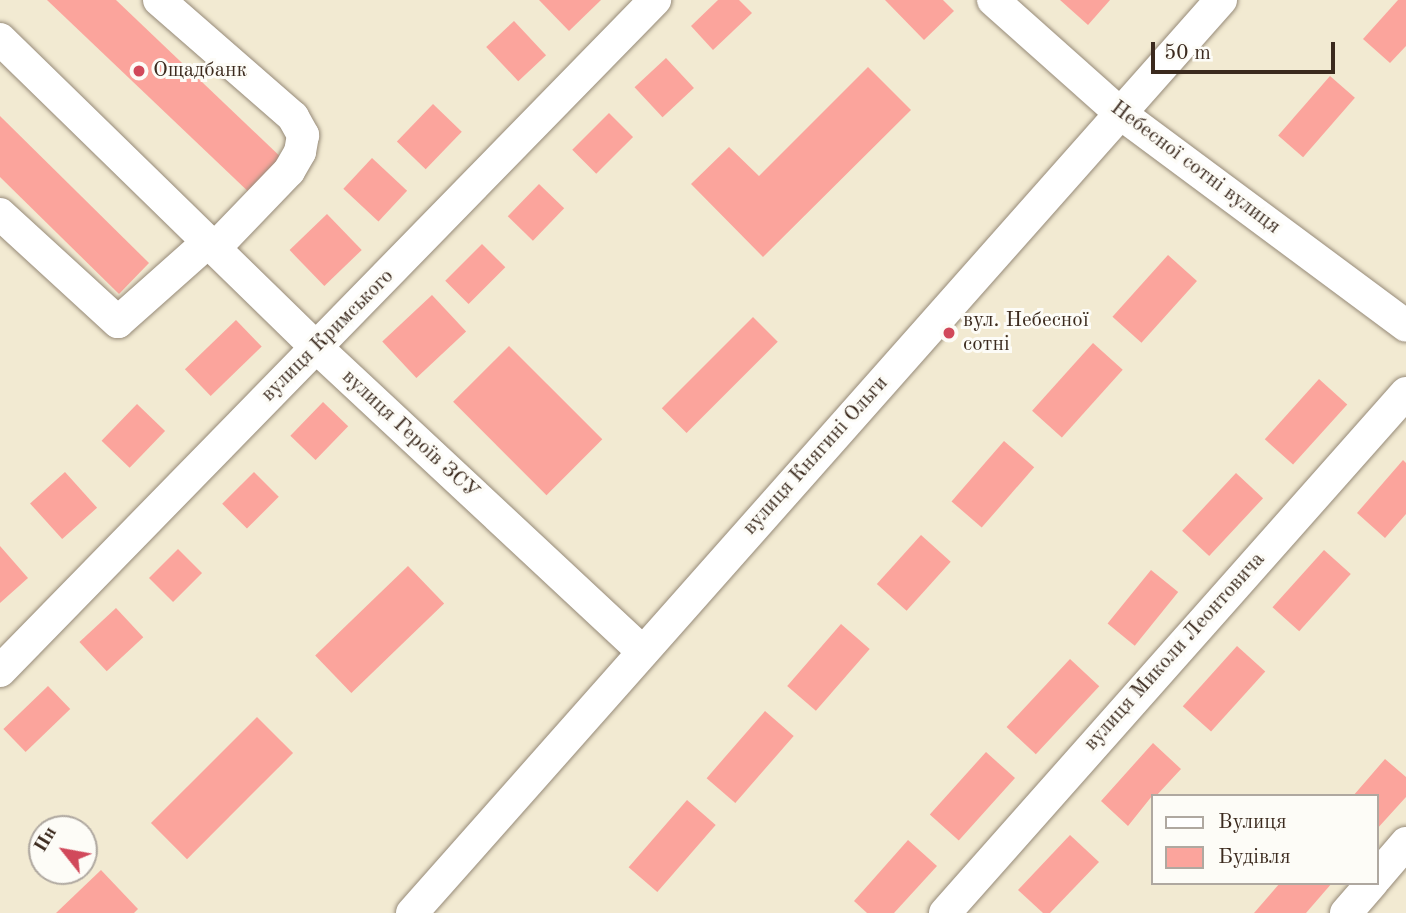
<!DOCTYPE html>
<html>
<head>
<meta charset="utf-8">
<style>
  body { margin:0 }
  #map { position:relative; width:1406px; height:913px; overflow:hidden; background:#f2ead2; font-family:"Old Standard TT",serif }
  div>[style] { position:absolute }
  [style*='--x'] { left:calc(var(--x)*1px); top:calc(var(--y)*1px); width:calc(var(--w)*1px); rotate:calc(var(--a)*1deg) }
  .building>* { inset:0; background:#fba49c; transform-origin:0 0 }
  .roads { filter:drop-shadow(0 0 2px #968a78) drop-shadow(0 0 2px #968a78) }
  .minor>* { height:32px; margin:-16px; padding:0 16px; transform-origin:16px; border-radius:16px; background:#fff }
  .dots>* { width:19px; height:19px; translate:-50% -50%; box-sizing:border-box; border:4px solid #fdfcf7; border-radius:50% }
  span { translate:-50% -50%; white-space:nowrap; text-align:center; line-height:1.15; -webkit-text-stroke:6px #fdfcf7; paint-order:stroke }
  .poi-label { font-size:21px; color:#3b2a1e }
  .left { translate:0 -50%; text-align:left }
  .street-label { font-size:21px; color:#3b2a1e }
  .legend { position:absolute; left:1151px; top:794px; width:228px; height:91px; box-sizing:border-box; background:#fdfcf7; border:2px solid #afa8a0; margin:0; padding:9px 12px; list-style:none; font-size:21px; color:#3b2a1e }
  .legend li { display:flex; align-items:center; gap:14px; height:35px }
  .legend b { width:35px; border:2px solid #afa8a0 }
  .north { position:absolute; left:28px; top:815px; width:70px; height:70px; box-sizing:border-box; background:#fdfcf7; border:2px solid #afa8a0; border-radius:50%; rotate:301deg; font-size:19px; font-weight:700; line-height:28px; text-align:center; color:#3b2a1e }
  .north::after { content:''; display:block; margin:auto; width:24px; height:32px; background:#d1495b; clip-path:polygon(50% 0,100% 100%,50% 72%,0 100%) }
  .scale { position:absolute; left:1151px; top:42px; width:184px; height:32px; box-sizing:border-box; border:4px solid #3b2a1e; border-top:0; padding-left:9px; font-size:21px; line-height:24px; white-space:nowrap; color:#3b2a1e; -webkit-text-stroke:5px #fdfcf7; paint-order:stroke }
</style>
</head>
<body>
<div id="map">
  <div class="building">
    <i style="clip-path:polygon(47px 0,116px 0,287px 163px,255px 198px)"></i>
    <i style="clip-path:polygon(539px 0,601px 0,569px 31px)"></i>
    <i style="clip-path:polygon(718px 0,739px 0,752px 13px,713px 50px,691px 26px)"></i>
    <i style="clip-path:polygon(885px 0,943px 0,954px 11px,924px 40px)"></i>
    <i style="clip-path:polygon(1060px 0,1110px 0,1088px 25px)"></i>
    <i style="clip-path:polygon(1398px 0,1406px 0,1406px 46px,1390px 63px,1363px 39px)"></i>
    <i style="left:514px;top:21px;width:47px;height:38px;rotate:47deg"></i>
    <i style="left:666px;top:58px;width:41px;height:43px;rotate:47deg"></i>
    <i style="clip-path:polygon(868px 67px,911px 110px,763px 257px,691px 184px,729px 147px,759px 176px)"></i>
    <i style="left:1330px;top:76px;width:33px;height:79px;rotate:41deg"></i>
    <i style="left:433px;top:104px;width:40px;height:52px;rotate:44deg"></i>
    <i style="left:609px;top:113px;width:34px;height:52px;rotate:45deg"></i>
    <i style="clip-path:polygon(0 116px,149px 263px,119px 294px,0 177px)"></i>
    <i style="left:372px;top:158px;width:48px;height:42px;rotate:43deg"></i>
    <i style="left:539px;top:184px;width:35px;height:45px;rotate:44deg"></i>
    <i style="left:327px;top:214px;width:50px;height:52px;rotate:46deg"></i>
    <i style="left:482px;top:244px;width:33px;height:52px;rotate:45deg"></i>
    <i style="left:1168px;top:255px;width:39px;height:83px;rotate:42deg"></i>
    <i style="left:432px;top:295px;width:50px;height:68px;rotate:47deg"></i>
    <i style="left:753px;top:317px;width:35px;height:129px;rotate:45deg"></i>
    <i style="left:236px;top:320px;width:37px;height:71px;rotate:46deg"></i>
    <i style="left:1093px;top:343px;width:40px;height:91px;rotate:42deg"></i>
    <i style="left:509px;top:346px;width:132px;height:79px;rotate:45deg"></i>
    <i style="left:1319px;top:379px;width:38px;height:81px;rotate:42deg"></i>
    <i style="left:323px;top:402px;width:35px;height:47px;rotate:44deg"></i>
    <i style="left:137px;top:404px;width:39px;height:51px;rotate:44deg"></i>
    <i style="left:1004px;top:441px;width:40px;height:80px;rotate:41deg"></i>
    <i style="clip-path:polygon(1403px 460px,1406px 463px,1406px 514px,1385px 538px,1357px 513px)"></i>
    <i style="left:65px;top:472px;width:48px;height:47px;rotate:48deg"></i>
    <i style="left:254px;top:472px;width:35px;height:45px;rotate:45deg"></i>
    <i style="left:1236px;top:473px;width:37px;height:79px;rotate:43deg"></i>
    <i style="left:921px;top:535px;width:40px;height:66px;rotate:42deg"></i>
    <i style="clip-path:polygon(0 546px,28px 578px,0 603px)"></i>
    <i style="left:178px;top:549px;width:34px;height:41px;rotate:45deg"></i>
    <i style="left:1324px;top:550px;width:36px;height:77px;rotate:42deg"></i>
    <i style="left:408px;top:566px;width:52px;height:129px;rotate:46deg"></i>
    <i style="left:1151px;top:570px;width:35px;height:69px;rotate:39deg"></i>
    <i style="left:116px;top:608px;width:40px;height:50px;rotate:47deg"></i>
    <i style="left:841px;top:624px;width:38px;height:82px;rotate:41deg"></i>
    <i style="left:1237px;top:646px;width:38px;height:81px;rotate:42deg"></i>
    <i style="left:1070px;top:659px;width:40px;height:93px;rotate:43deg"></i>
    <i style="left:48px;top:686px;width:32px;height:62px;rotate:46deg"></i>
    <i style="left:765px;top:711px;width:38px;height:89px;rotate:41deg"></i>
    <i style="left:257px;top:717px;width:51px;height:150px;rotate:45deg"></i>
    <i style="clip-path:polygon(1153px 743px,1181px 769px,1156px 796px,1152px 796px,1128px 826px,1101px 801px)"></i>
    <i style="left:986px;top:752px;width:39px;height:84px;rotate:42deg"></i>
    <i style="clip-path:polygon(1385px 759px,1406px 777px,1406px 797px,1376px 830px,1376px 796px,1353px 796px)"></i>
    <i style="left:687px;top:800px;width:38px;height:89px;rotate:41deg"></i>
    <i style="clip-path:polygon(1070px 835px,1099px 862px,1050px 913px,1043px 913px,1018px 890px)"></i>
    <i style="clip-path:polygon(908px 840px,937px 866px,894px 913px,867px 913px,854px 901px)"></i>
    <i style="clip-path:polygon(101px 870px,138px 909px,134px 913px,56px 913px)"></i>
    <i style="clip-path:polygon(1280px 883px,1332px 883px,1306px 913px,1254px 913px)"></i>
  </div>
  <div class="roads">
    <div class="minor">
      <i style="--x:159;--y:0;--w:178;--a:41.1"></i>
      <i style="--x:293;--y:117;--w:21;--a:61"></i>
      <i style="--x:303;--y:135;--w:17;--a:100"></i>
      <i style="--x:300;--y:152;--w:22;--a:120"></i>
      <i style="--x:289;--y:171;--w:107;--a:133.9"></i>
      <i style="--x:993;--y:0;--w:171;--a:41.7"></i>
      <i style="--x:1121;--y:114;--w:355;--a:36.6"></i>
      <i style="--x:0;--y:39;--w:441;--a:44.3"></i>
      <i style="--x:316;--y:347;--w:447;--a:43"></i>
      <i style="--x:0;--y:214;--w:160;--a:42.5"></i>
      <i style="--x:118;--y:322;--w:120;--a:-41.6"></i>
      <i style="--x:0;--y:671;--w:938;--a:-45.69"></i>
      <i style="--x:1376;--y:878;--w:46;--a:-49.4"></i>
      <i style="--x:412;--y:913;--w:1220;--a:-48.46"></i>
      <i style="--x:945;--y:913;--w:695;--a:-48.44"></i>
      <i style="--x:1346;--y:913;--w:40;--a:-49"></i>
    </div>
  </div>
  <div class="dots">
    <i style="left:139px;top:71px;background:#d1495b"></i>
    <i style="left:949px;top:333px;background:#d1495b"></i>
  </div>
  <div class="poi-label">
    <span class="left" style="left:153px;top:71px">Ощадбанк</span>
    <span class="left" style="left:963px;top:333px">вул. Небесної<br>сотні</span>
  </div>
  <div class="street-label">
    <span style="left:1195px;top:168px;rotate:37deg">Небесної сотні вулиця</span>
    <span style="left:328px;top:336px;rotate:-45deg">вулиця Кримського</span>
    <span style="left:410px;top:435px;rotate:43deg">вулиця Героїв ЗСУ</span>
    <span style="left:816px;top:456px;rotate:-48deg">вулиця Княгині Ольги</span>
    <span style="left:1175px;top:652px;rotate:-48deg">вулиця Миколи Леонтовича</span>
  </div>
  <ul class="legend">
  <li><b style="height:9px;background:#fff"></b>Вулиця</li>
  <li><b style="height:19px;background:#fba49c"></b>Будівля</li>
  </ul>
  <div class="north">Пн</div>
  <div class="scale">50 m</div>
</div>
</body>
</html>
